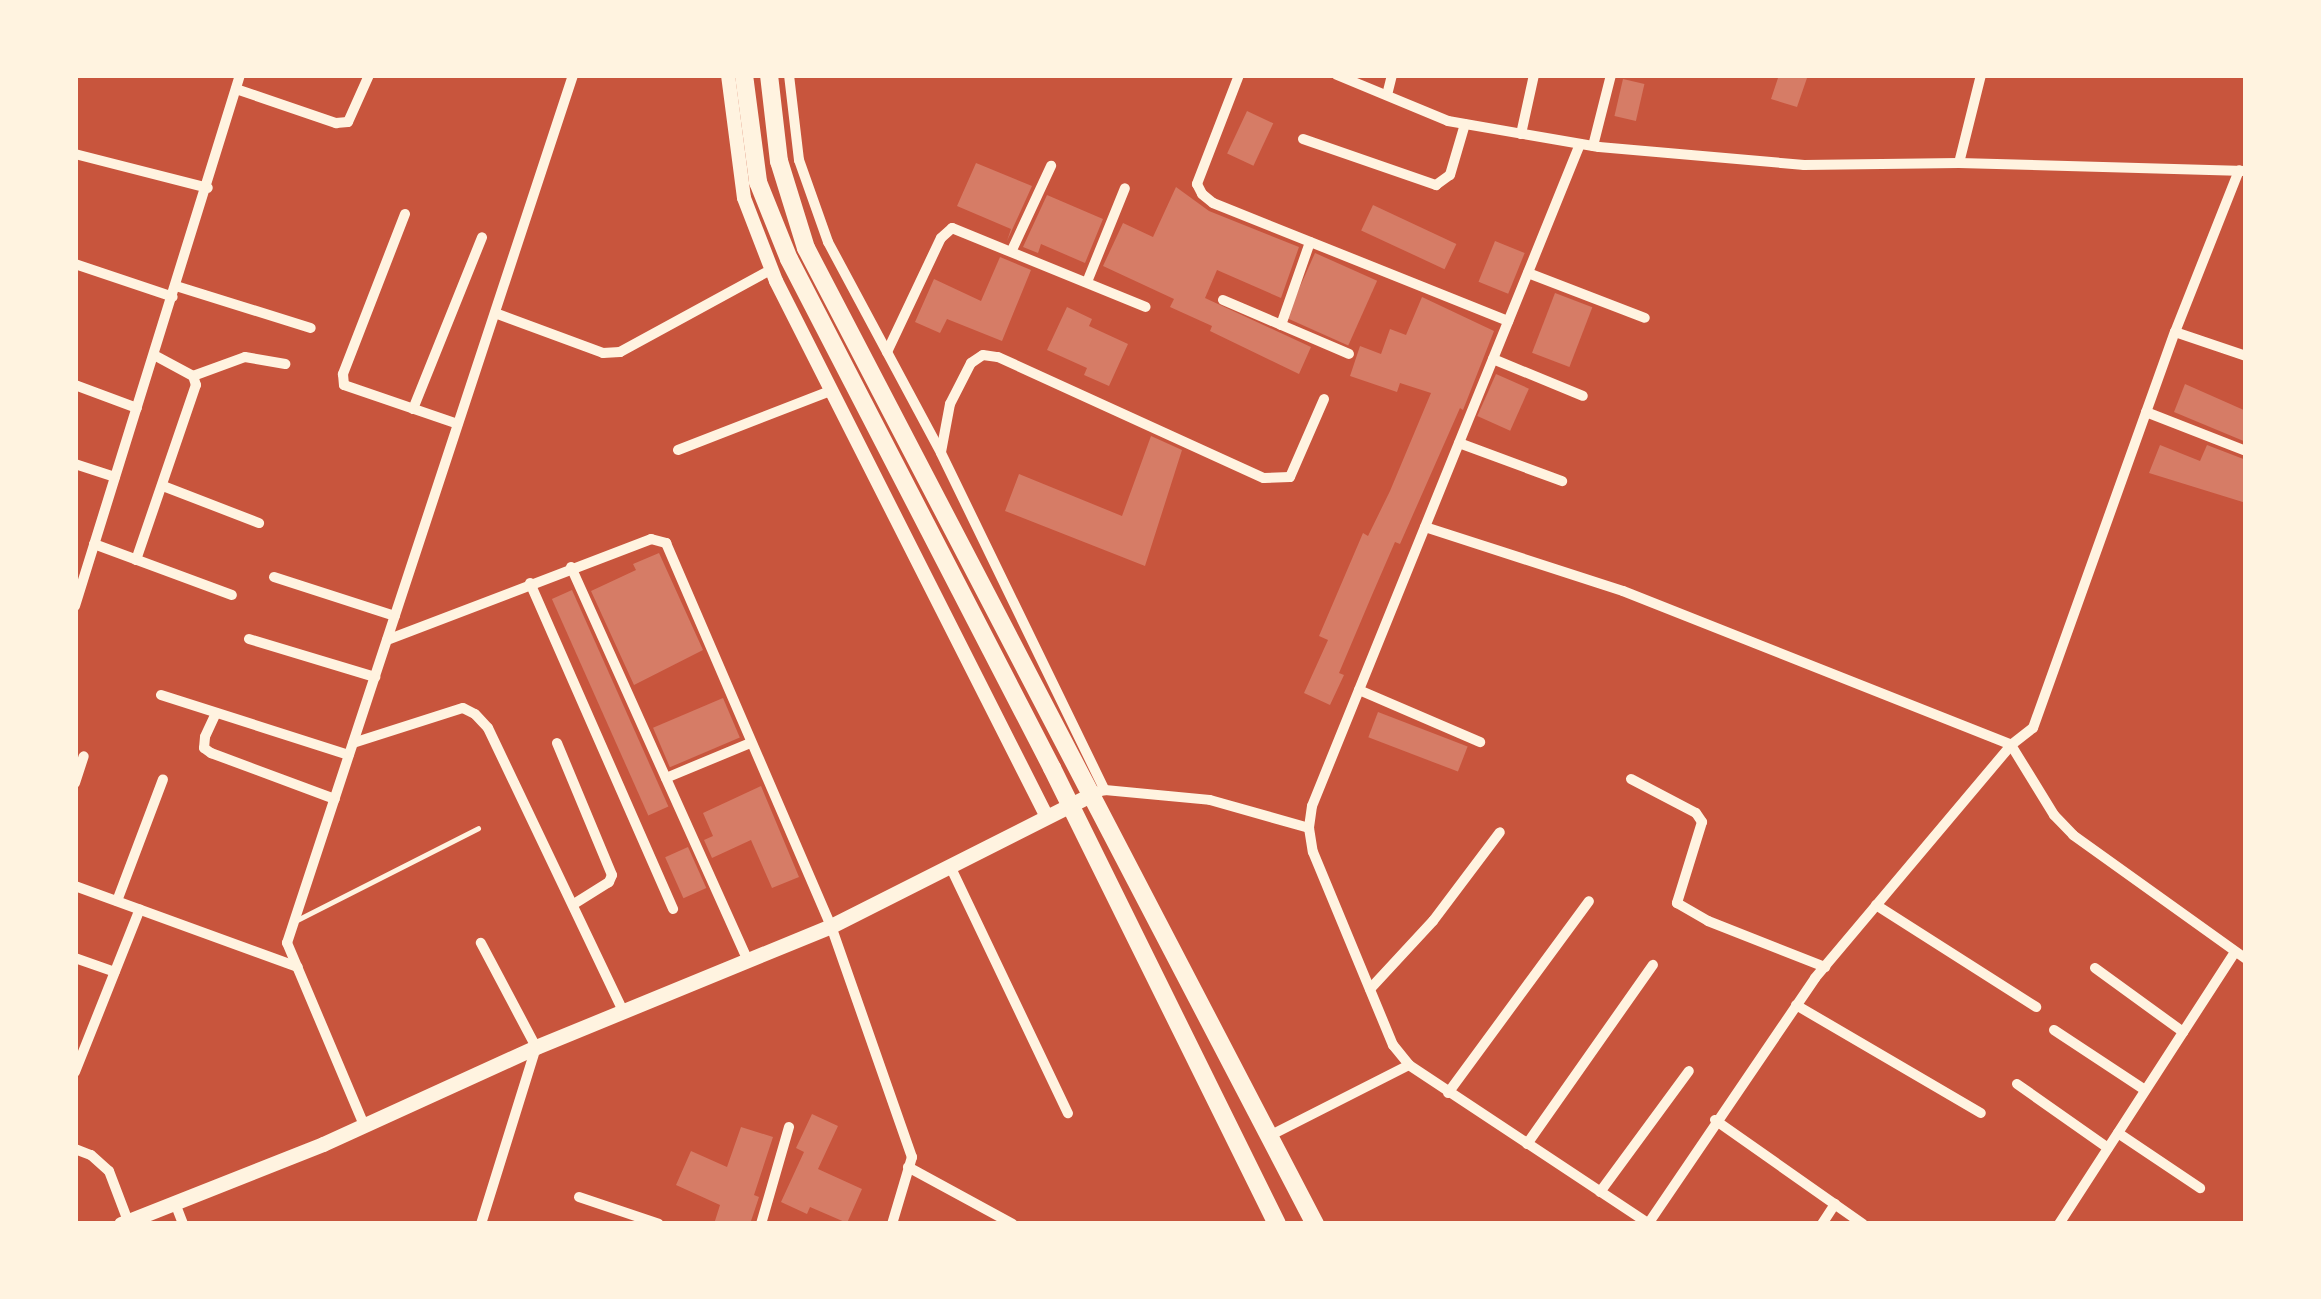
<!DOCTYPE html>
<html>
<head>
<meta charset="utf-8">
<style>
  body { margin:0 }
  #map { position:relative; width:2321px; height:1299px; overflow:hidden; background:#c8553d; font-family:Inter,sans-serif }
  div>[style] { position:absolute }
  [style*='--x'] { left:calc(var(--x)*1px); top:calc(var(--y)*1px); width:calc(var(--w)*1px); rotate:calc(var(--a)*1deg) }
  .building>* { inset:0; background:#d67c66; transform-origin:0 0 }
  .service>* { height:5px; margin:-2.5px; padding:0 2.5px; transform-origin:2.5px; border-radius:2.5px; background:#fff3e0 }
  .minor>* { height:10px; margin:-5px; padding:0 5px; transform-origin:5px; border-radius:5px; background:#fff3e0 }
  .tertiary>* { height:14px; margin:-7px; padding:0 7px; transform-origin:7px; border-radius:7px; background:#fff3e0 }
  .secondary>* { height:15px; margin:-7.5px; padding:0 7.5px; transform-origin:7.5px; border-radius:7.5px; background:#fff3e0 }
  .primary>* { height:18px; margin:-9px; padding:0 9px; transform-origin:9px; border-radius:9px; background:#fff3e0 }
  span { translate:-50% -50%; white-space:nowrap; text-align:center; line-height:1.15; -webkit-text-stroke:10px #fff3e0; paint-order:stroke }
  .frame { position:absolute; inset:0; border:78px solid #fff3e0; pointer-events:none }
</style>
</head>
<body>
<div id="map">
  <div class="building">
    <i style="clip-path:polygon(1779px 75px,1808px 75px,1797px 107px,1771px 99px)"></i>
    <i style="left:1623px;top:79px;width:22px;height:38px;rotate:13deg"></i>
    <i style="left:1247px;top:111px;width:29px;height:47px;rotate:25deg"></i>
    <i style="clip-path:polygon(976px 163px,1032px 186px,1007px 241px,1011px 229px,957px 206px)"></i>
    <i style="clip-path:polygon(1176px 187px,1209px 211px,1299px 247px,1281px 298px,1217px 270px,1205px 298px,1311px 347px,1299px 374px,1210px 331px,1212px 326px,1170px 307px,1174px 299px,1103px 266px,1123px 223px,1153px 237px)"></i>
    <i style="clip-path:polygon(1047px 195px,1103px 219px,1085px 263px,1041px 244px,1038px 253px,1023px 247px)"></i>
    <i style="left:1373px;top:205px;width:92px;height:28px;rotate:25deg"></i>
    <i style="left:1495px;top:241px;width:32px;height:44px;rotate:22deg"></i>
    <i style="left:1315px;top:253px;width:68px;height:71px;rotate:24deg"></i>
    <i style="clip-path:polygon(1000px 257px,1031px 270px,1002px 341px,947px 319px,940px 333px,915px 322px,934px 279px,981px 301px)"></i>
    <i style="left:1555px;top:293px;width:40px;height:64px;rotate:21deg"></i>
    <i style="clip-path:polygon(1422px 297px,1494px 331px,1463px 410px,1460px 408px,1400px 544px,1395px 542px,1372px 595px,1339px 673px,1344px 675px,1330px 705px,1304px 693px,1328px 640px,1319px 636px,1363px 533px,1368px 536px,1390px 491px,1431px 393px,1400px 383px,1397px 392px,1350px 376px,1360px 346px,1381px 354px,1390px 329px,1406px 335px)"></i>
    <i style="clip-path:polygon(1067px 307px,1092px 319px,1089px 326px,1128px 344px,1109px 386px,1084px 375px,1087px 368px,1047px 350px)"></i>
    <i style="left:1496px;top:374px;width:36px;height:46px;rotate:24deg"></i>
    <i style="clip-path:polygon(2185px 384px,2246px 411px,2246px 442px,2174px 412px)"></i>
    <i style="clip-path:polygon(1151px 436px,1182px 450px,1145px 566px,1005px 511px,1019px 474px,1122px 516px)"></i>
    <i style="clip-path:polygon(2160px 445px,2200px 461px,2207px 445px,2246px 460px,2246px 503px,2149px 473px)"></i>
    <i style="clip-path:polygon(659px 553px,703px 650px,634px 685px,591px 591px,636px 570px,633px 564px)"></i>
    <i style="left:572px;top:590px;width:237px;height:22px;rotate:66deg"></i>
    <i style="left:723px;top:698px;width:43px;height:76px;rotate:67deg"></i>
    <i style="left:1378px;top:712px;width:96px;height:27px;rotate:21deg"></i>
    <i style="clip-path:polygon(761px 786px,799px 877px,772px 888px,751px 840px,712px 858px,704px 840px,713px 836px,703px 813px)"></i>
    <i style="left:688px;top:847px;width:45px;height:25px;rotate:66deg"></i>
    <i style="clip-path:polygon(812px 1114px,838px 1126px,818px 1169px,862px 1189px,847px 1223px,810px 1207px,807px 1214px,781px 1202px,804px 1152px,796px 1148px)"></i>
    <i style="clip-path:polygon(741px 1127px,773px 1137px,754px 1195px,759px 1197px,750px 1224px,714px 1224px,720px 1205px,676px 1185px,691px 1151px,727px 1167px)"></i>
  </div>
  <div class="service">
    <i style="--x:297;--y:920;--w:203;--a:-26.9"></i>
  </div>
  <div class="minor">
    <i style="--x:789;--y:75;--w:86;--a:83.3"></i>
    <i style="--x:799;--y:160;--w:87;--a:70.5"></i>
    <i style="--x:828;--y:242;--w:239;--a:61.8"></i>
    <i style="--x:941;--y:453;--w:375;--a:64.1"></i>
    <i style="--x:1105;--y:790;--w:11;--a:165"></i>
    <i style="--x:1239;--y:75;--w:117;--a:111.1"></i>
    <i style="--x:1197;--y:184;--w:11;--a:63"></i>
    <i style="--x:1202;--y:194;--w:14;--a:39"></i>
    <i style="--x:1213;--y:203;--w:318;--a:21.8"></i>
    <i style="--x:1337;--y:75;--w:120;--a:22.5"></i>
    <i style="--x:1448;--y:121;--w:153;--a:9.8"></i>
    <i style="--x:1599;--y:147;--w:206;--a:5"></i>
    <i style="--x:1804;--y:165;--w:155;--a:-0.7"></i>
    <i style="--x:1959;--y:163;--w:286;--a:1.6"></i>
    <i style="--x:236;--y:89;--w:106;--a:18.8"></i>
    <i style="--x:336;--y:123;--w:12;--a:-5"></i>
    <i style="--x:348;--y:122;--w:51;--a:-65.9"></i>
    <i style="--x:1387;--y:95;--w:21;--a:-76"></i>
    <i style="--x:1521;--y:134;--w:60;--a:-77.6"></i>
    <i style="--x:1303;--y:139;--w:141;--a:19.1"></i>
    <i style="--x:1436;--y:185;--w:17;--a:-36"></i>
    <i style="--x:1450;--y:175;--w:53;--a:-73.6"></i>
    <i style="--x:1580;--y:144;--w:714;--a:112.04"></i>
    <i style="--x:1312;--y:806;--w:22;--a:98"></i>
    <i style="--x:1309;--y:828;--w:24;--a:81"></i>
    <i style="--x:1313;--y:852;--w:209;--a:67.5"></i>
    <i style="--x:1393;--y:1045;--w:26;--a:51"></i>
    <i style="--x:1409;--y:1065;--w:287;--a:33.5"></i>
    <i style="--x:1593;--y:146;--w:73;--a:-75.8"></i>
    <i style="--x:75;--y:154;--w:137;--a:14.3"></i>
    <i style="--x:1959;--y:163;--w:91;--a:-76"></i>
    <i style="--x:405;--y:214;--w:172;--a:111.2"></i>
    <i style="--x:343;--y:374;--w:11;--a:85"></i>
    <i style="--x:344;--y:385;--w:120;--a:18.9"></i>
    <i style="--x:1012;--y:250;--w:93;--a:-65.1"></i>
    <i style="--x:75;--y:264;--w:103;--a:18.6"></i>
    <i style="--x:1528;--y:273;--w:125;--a:21"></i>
    <i style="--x:1087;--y:282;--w:101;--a:-68"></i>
    <i style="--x:176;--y:286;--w:141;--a:17.3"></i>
    <i style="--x:1223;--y:300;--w:137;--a:23.2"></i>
    <i style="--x:495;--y:313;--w:115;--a:20.3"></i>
    <i style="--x:603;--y:353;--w:17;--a:-3"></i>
    <i style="--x:620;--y:352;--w:173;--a:-28.6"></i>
    <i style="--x:1281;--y:325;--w:88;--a:-70.7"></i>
    <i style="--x:2175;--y:332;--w:75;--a:18.7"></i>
    <i style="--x:887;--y:352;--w:126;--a:-64.7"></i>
    <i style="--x:941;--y:238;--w:15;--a:-42"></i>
    <i style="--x:952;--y:228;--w:209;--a:22.2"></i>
    <i style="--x:1493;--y:359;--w:97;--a:22.3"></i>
    <i style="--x:193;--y:376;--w:55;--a:-20.1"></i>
    <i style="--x:245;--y:357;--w:41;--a:9.9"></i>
    <i style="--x:75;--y:385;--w:66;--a:20.4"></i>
    <i style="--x:413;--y:409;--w:185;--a:-68.1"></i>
    <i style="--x:2146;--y:412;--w:107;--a:21.3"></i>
    <i style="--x:1459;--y:443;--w:110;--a:20.3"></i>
    <i style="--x:678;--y:450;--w:166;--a:-21.2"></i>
    <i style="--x:941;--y:452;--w:49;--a:-79.4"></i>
    <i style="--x:950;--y:404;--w:46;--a:-62.9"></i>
    <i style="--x:971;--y:363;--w:14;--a:-34"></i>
    <i style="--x:983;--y:355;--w:15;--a:8"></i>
    <i style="--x:998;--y:357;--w:292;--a:24.5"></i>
    <i style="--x:1264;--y:478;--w:26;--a:-2"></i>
    <i style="--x:1290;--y:477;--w:85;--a:-66.4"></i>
    <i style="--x:75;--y:464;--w:42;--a:18"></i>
    <i style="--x:163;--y:486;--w:103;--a:21.1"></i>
    <i style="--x:1425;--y:527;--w:208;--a:17.9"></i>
    <i style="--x:1623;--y:591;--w:417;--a:21.6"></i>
    <i style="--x:2011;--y:745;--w:82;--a:58.4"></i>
    <i style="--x:2054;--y:815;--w:28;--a:46"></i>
    <i style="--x:2073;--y:835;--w:213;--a:35.6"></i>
    <i style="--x:94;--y:544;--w:147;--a:20.3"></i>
    <i style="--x:136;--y:560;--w:185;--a:-71.1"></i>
    <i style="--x:196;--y:385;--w:9;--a:-108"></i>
    <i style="--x:193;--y:376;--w:44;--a:-151.7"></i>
    <i style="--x:571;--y:567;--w:431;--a:65.8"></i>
    <i style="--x:274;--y:577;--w:127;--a:17.9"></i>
    <i style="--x:530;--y:583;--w:356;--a:66.3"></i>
    <i style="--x:75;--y:606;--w:556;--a:-72.74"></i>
    <i style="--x:249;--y:639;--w:132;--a:16.8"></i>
    <i style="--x:387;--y:640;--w:283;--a:-20.9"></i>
    <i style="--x:651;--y:539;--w:16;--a:15"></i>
    <i style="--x:666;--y:543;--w:417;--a:66.7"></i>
    <i style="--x:831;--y:926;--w:245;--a:70.7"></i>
    <i style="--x:912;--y:1157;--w:70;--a:106.6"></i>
    <i style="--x:1359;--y:690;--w:132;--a:23.3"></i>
    <i style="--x:161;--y:695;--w:197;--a:17.7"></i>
    <i style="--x:216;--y:713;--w:26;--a:115"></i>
    <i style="--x:205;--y:737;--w:11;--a:95"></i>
    <i style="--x:204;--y:748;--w:9;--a:36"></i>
    <i style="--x:211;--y:753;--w:132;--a:20.4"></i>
    <i style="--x:353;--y:743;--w:115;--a:-17.7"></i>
    <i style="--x:463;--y:708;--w:13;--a:27"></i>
    <i style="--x:475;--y:714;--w:19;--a:47"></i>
    <i style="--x:488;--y:728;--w:314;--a:64.5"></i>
    <i style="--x:557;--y:743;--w:143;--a:67.4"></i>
    <i style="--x:612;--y:875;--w:8;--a:113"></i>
    <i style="--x:609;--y:882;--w:40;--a:148"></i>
    <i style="--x:666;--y:778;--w:91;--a:-22.6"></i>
    <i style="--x:1631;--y:779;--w:73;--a:27.6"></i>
    <i style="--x:1696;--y:813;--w:11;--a:56"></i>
    <i style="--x:1702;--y:822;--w:85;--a:107.2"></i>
    <i style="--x:1677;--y:903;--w:36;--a:30"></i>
    <i style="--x:1708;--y:921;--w:126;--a:21.5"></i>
    <i style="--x:75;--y:783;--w:28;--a:-72"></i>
    <i style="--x:1105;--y:790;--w:105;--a:5.4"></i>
    <i style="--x:1210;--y:800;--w:103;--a:15.8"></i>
    <i style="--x:950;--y:866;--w:274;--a:64.5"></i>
    <i style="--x:75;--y:886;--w:237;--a:20"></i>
    <i style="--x:117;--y:901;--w:130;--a:-69.3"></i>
    <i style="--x:1876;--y:905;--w:190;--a:32.5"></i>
    <i style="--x:75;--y:958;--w:42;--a:19.3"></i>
    <i style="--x:2095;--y:968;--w:109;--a:36"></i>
    <i style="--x:1370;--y:989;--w:93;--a:-47.2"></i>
    <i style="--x:1433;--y:921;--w:111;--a:-53"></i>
    <i style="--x:1796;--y:1005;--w:214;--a:30.3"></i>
    <i style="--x:2054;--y:1030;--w:109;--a:33.4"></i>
    <i style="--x:75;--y:1072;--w:175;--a:-68.3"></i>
    <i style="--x:2017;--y:1084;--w:111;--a:35.1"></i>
    <i style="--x:1448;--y:1093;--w:238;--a:-53.7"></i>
    <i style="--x:1715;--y:1120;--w:181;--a:35.1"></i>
    <i style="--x:364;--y:1125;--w:198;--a:-112.9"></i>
    <i style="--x:287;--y:943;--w:914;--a:-71.76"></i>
    <i style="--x:2118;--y:1133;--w:99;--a:33.9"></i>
    <i style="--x:1271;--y:1135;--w:155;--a:-26.9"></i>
    <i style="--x:1527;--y:1144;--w:219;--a:-54.9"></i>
    <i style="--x:75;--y:1149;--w:17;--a:21"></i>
    <i style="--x:91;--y:1155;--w:24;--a:42"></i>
    <i style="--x:109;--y:1171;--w:53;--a:69.2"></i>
    <i style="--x:908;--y:1167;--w:119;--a:28.5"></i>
    <i style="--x:1600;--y:1192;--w:150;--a:-53.7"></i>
    <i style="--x:579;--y:1197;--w:84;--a:18.6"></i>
    <i style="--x:175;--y:1203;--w:22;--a:69"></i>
    <i style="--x:481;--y:1224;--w:185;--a:-72.7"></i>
    <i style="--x:536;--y:1047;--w:118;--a:-117.9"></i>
    <i style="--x:761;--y:1224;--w:101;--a:-73.9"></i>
    <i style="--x:1648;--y:1224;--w:297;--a:-55.8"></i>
    <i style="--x:1815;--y:978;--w:304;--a:-49.9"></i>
    <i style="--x:2011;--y:745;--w:28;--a:-38"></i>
    <i style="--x:2033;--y:728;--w:421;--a:-70.3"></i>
    <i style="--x:2175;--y:332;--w:174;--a:-68.4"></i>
    <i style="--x:1822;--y:1224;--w:24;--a:-57"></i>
    <i style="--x:2059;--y:1224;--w:324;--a:-57.1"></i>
  </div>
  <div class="tertiary">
    <i style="--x:728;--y:75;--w:124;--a:82.6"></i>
    <i style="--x:744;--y:198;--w:89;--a:68.9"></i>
    <i style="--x:776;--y:281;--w:601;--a:63.18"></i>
  </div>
  <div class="secondary">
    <i style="--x:121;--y:1224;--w:217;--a:-21.6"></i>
    <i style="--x:323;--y:1144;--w:234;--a:-24.5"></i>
    <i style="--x:536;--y:1047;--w:319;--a:-22.3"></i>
    <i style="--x:831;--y:926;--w:295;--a:-26.8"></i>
  </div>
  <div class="primary">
    <i style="--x:744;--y:75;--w:108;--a:82.5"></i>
    <i style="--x:758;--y:182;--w:83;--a:68.1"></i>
    <i style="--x:789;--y:259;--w:573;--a:62.67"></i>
    <i style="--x:1052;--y:768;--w:508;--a:63.74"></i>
    <i style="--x:769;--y:75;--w:87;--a:83.4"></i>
    <i style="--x:779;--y:161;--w:91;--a:72.8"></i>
    <i style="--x:806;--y:248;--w:1101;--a:62.46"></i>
  </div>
  <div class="frame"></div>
</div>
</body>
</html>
